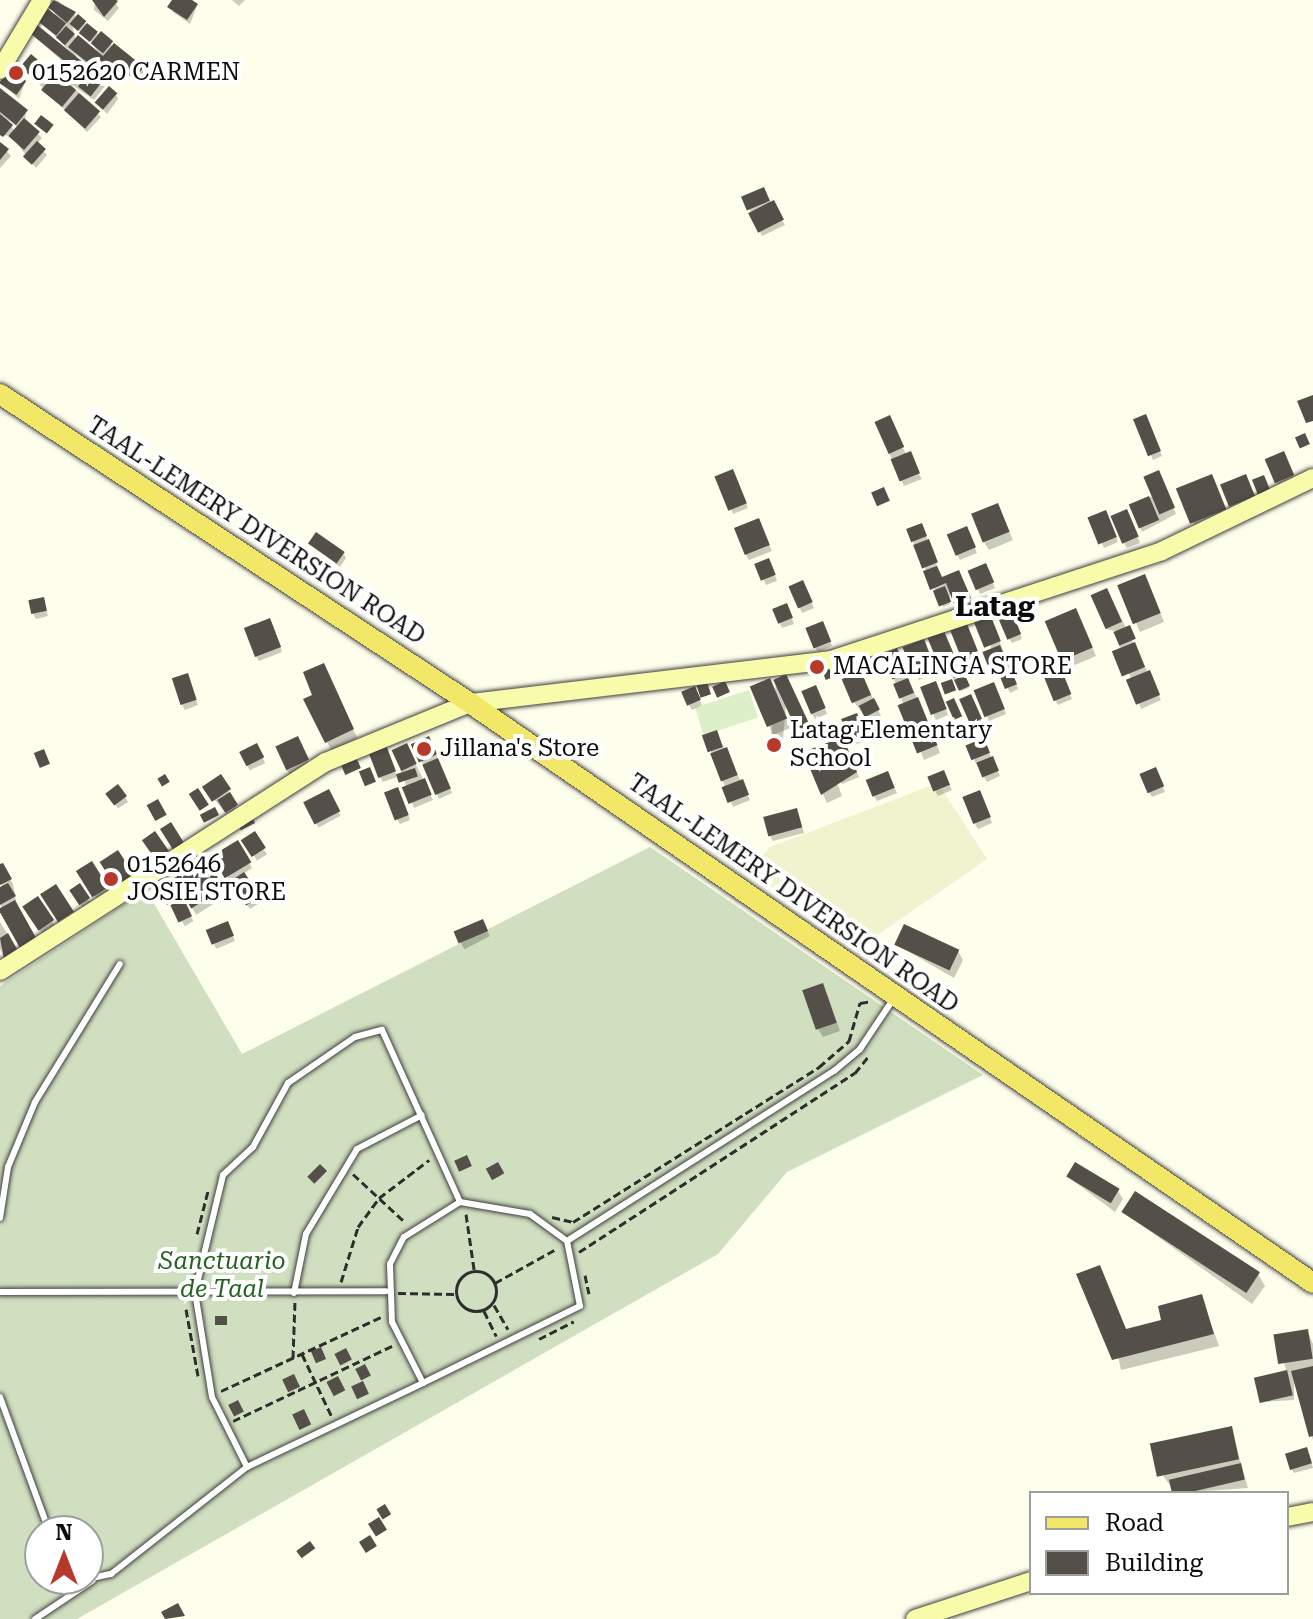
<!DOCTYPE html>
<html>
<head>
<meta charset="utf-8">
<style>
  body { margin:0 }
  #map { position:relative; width:1313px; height:1619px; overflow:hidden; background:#fefeec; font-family:"Roboto Serif",serif }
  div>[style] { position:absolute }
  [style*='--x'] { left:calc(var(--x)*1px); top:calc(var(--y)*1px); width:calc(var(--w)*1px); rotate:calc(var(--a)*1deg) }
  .farmland>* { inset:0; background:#f0f3ce }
  .cemetery>* { inset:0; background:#d0dfbf }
  .pitch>* { inset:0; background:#dcefc9; transform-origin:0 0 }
  .shadow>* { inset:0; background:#0003; transform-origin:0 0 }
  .building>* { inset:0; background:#554f49; transform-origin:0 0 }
  .path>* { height:3px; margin-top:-1.5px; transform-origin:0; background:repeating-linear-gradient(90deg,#2e2e2e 0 8px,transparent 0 12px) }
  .path>.ring { margin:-1.5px; padding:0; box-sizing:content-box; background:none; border:3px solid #2e2e2e; border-radius:50% }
  .roads { filter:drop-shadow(0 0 2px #3f3f3f) drop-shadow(0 0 2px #3f3f3f) }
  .lane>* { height:6px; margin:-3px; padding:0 3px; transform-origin:3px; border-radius:3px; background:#fff }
  .secondary>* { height:18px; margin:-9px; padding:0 9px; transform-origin:9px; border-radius:9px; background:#f8fcaa }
  .primary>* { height:20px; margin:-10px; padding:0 10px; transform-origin:10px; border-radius:10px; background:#f3e768 }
  .dots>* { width:22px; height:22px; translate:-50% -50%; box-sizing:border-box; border:4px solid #fff; border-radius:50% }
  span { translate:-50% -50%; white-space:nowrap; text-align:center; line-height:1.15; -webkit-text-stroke:8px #fff; paint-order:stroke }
  .poi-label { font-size:24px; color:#0c0c0c }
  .left { translate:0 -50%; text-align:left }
  .street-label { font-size:24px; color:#0c0c0c }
  .park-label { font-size:24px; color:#236120; font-style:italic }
  .quarter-label { font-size:28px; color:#0c0c0c; font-weight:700 }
  .legend { position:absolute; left:1029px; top:1491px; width:260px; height:104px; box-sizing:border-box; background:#fff; border:2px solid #9e9e9e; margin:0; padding:10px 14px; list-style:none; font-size:24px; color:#0c0c0c }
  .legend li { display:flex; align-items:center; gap:16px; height:40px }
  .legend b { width:40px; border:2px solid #9e9e9e }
  .north { position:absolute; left:24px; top:1515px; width:80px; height:80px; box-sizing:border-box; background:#fff; border:2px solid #9e9e9e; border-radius:50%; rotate:0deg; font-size:22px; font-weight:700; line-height:32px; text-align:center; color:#0c0c0c }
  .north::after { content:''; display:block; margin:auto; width:28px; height:36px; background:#b7392a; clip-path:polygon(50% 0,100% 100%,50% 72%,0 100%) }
</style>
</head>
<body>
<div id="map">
  <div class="farmland">
    <i style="clip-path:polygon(938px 783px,987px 859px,859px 948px,749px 871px,770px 847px)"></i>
  </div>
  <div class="cemetery">
    <i style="clip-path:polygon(evenodd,650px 847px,983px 1075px,787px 1172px,718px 1254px,77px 1619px,0 1619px,0 986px,146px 890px,242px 1054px,650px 847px,40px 1531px,88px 1531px,88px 1579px,40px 1579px,40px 1531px)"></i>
  </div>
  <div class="pitch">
    <i style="left:749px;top:690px;width:29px;height:57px;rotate:72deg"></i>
  </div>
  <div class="shadow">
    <i style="clip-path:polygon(evenodd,57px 0,145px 73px,137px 82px,119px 68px,114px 74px,102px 64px,96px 71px,75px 54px,83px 68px,76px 77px,82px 84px,105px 86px,94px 100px,71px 84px,101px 117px,87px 132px,22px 67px,31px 57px,62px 80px,55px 68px,61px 60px,31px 33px,78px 60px,41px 21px,56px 16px,51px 7px,57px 0,72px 25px,92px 42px,100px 56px,76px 40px,72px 25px)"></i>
    <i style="clip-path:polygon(95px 0,113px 0,119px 8px,108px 21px,94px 10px)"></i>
    <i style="clip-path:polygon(174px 0,197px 6px,190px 24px,173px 12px)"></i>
    <i style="clip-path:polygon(232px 0,245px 0,239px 6px)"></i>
    <i style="clip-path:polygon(25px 82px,19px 99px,2px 83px)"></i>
    <i style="clip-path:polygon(evenodd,0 92px,26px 111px,25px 122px,42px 138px,37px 144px,47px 155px,36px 168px,11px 136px,0 135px,0 92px,8px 120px,19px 128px,15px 132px,8px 120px)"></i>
    <i style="clip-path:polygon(116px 94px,118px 99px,107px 114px,97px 103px)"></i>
    <i style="clip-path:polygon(0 144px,11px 156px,0 168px)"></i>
    <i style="clip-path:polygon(763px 189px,785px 225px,762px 236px,744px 198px)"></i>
    <i style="clip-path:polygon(1136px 420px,1148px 421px,1162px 456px,1153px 460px)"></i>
    <i style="clip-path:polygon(897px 439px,922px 479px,904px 486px,889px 453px)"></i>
    <i style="clip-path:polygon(1286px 459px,1295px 480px,1279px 487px,1276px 482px)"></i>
    <i style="clip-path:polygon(735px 476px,748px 508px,733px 514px,717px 477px)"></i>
    <i style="clip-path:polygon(1161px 478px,1176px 514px,1142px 532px,1130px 505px,1153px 496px)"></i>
    <i style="clip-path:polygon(1216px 485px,1229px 517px,1197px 531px,1179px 490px)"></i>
    <i style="clip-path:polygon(1002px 514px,1013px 540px,989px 550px,984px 542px)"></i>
    <i style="clip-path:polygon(1129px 516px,1140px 543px,1127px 548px,1124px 543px)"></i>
    <i style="clip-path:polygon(1108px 518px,1118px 542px,1104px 548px,1091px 519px)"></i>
    <i style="clip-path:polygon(761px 526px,772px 551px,749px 560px,746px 555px)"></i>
    <i style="clip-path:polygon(924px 530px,942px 579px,961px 577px,972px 603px,959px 608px,950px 588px,950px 604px,943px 607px,913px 542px)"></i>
    <i style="clip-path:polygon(969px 533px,977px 553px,960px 560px,957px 555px)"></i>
    <i style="clip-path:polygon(310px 544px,343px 553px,346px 558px,340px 567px)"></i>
    <i style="clip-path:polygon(757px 565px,771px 565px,777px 581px,766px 585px)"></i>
    <i style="clip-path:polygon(988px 571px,995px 588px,980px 594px,978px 589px)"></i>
    <i style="clip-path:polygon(1149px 585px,1164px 622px,1140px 632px,1120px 587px)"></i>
    <i style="clip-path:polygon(805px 587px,814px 608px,802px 613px,800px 608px)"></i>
    <i style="clip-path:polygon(1110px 595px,1161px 700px,1141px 709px,1115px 631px,1106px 629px)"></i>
    <i style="clip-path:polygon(43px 599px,48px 616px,36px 619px,33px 614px)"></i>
    <i style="clip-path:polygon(774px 610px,789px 611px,794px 624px,782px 628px)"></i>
    <i style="clip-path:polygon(1013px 617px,1022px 639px,1012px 643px,1009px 638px)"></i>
    <i style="clip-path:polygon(1080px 619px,1096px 656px,1068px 668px,1047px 622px)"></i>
    <i style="clip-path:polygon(992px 622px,1018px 689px,1010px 693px,999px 669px,990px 666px)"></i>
    <i style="clip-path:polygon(272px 625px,282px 652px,259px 661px,256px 656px)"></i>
    <i style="clip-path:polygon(825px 628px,832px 646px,818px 652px,815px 647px)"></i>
    <i style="clip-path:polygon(969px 631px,979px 656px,966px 662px,963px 657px)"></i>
    <i style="clip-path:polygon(946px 638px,969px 688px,961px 691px,929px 639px)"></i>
    <i style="clip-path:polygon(926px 647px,936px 673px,919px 680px,916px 675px)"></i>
    <i style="clip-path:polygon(899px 656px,940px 753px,924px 760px,894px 679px)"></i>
    <i style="clip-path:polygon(1058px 664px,1072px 699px,1058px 705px,1055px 700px)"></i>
    <i style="clip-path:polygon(864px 679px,881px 716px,868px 721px,854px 702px)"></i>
    <i style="clip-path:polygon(190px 681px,198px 705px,185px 710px,182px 705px)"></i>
    <i style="left:776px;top:681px;width:12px;height:61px;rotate:5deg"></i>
    <i style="clip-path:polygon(752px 687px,774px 689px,790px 728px,773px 735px)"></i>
    <i style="clip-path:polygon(922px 688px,938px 688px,948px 715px,936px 720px)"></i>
    <i style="left:333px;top:690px;width:54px;height:29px;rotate:63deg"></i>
    <i style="clip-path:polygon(996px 690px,1006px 714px,989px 721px,976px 692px)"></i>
    <i style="clip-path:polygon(818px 692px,827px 714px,815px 719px,812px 714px)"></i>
    <i style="clip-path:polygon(697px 693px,702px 705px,692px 710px,689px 705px)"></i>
    <i style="clip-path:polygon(961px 700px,973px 701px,983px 725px,974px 728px)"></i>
    <i style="clip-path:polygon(859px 721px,867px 740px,854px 745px,852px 740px)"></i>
    <i style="clip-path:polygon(705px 737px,719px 738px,750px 800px,733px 807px)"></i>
    <i style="clip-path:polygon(301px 743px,310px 766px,290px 775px,287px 770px)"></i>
    <i style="clip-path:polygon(431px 744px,452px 793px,439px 799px,414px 745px)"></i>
    <i style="left:257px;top:745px;width:20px;height:17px;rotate:66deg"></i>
    <i style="clip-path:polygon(845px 745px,859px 777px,842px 784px,834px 775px,842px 796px,827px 803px,805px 753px)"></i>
    <i style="clip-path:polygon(986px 746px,1000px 776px,987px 782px,974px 760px)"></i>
    <i style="clip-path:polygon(409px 750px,433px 800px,414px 808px,394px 751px)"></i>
    <i style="clip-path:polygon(388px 753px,397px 777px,383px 782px,380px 777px)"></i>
    <i style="clip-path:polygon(1158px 775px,1165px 792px,1152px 797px,1149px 792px)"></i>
    <i style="clip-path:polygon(221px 777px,239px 811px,229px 817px,208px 792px)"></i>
    <i style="clip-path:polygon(946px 777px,952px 790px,938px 796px,935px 791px)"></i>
    <i style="clip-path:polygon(890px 778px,897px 793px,877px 801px,874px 796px)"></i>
    <i style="left:118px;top:786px;width:19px;height:12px;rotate:58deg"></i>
    <i style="left:328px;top:792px;width:27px;height:25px;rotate:62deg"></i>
    <i style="clip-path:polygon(400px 794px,410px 820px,400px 824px,397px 819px)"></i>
    <i style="clip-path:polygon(982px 797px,992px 823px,978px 829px,975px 824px)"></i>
    <i style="clip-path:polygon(799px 816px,804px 833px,773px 841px,770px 836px)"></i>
    <i style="left:254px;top:834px;width:24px;height:12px;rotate:57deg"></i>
    <i style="clip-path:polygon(237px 843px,252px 868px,243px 874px,261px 902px,250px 909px,214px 857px)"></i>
    <i style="left:205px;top:861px;width:41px;height:36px;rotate:58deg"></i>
    <i style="left:92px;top:864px;width:33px;height:15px;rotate:57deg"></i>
    <i style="clip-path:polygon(2px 865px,13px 884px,25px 952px,1px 910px)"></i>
    <i style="left:169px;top:882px;width:46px;height:10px;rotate:58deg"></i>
    <i style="left:79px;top:885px;width:22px;height:9px;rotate:58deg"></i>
    <i style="left:38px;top:899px;width:32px;height:15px;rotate:58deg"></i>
    <i style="left:482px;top:921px;width:17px;height:29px;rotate:62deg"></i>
    <i style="clip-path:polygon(0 922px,8px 935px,8px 963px,0 949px)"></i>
    <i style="clip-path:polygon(230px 929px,235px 941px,216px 949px,209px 931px)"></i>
    <i style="clip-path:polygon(897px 945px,958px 951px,963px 960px,954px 978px)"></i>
    <i style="clip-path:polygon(827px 994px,840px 1031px,823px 1037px,818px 1029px)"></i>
    <i style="clip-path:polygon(1068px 1177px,1118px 1191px,1123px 1199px,1115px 1212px)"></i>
    <i style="clip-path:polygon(1123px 1212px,1258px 1274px,1265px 1286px,1252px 1304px)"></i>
    <i style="clip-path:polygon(1099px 1267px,1127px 1331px,1164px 1322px,1201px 1297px,1219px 1346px,1121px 1370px)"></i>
    <i style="clip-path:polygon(1307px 1331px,1313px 1344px,1313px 1440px,1294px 1373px,1294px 1400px,1262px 1402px,1287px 1372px,1276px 1340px)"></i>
    <i style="clip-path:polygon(1231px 1429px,1248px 1488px,1176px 1493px,1163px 1476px)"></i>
    <i style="clip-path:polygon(1309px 1454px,1313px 1468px,1294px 1473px,1291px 1468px)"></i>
  </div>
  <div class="building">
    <i style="clip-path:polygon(54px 0,76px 12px,67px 23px,48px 7px)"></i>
    <i style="clip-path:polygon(92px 0,116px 0,118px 1px,104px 17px)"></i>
    <i style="clip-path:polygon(172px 0,192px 0,198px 4px,187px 20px,167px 7px)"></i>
    <i style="left:48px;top:9px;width:23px;height:16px;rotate:38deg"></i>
    <i style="left:78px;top:14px;width:11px;height:13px;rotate:41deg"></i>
    <i style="left:87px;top:23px;width:14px;height:13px;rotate:39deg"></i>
    <i style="left:36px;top:24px;width:59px;height:11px;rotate:39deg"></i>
    <i style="left:66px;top:26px;width:12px;height:15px;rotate:42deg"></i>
    <i style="left:101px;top:31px;width:16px;height:16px;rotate:40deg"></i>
    <i style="clip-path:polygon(78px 35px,103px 56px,114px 43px,144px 67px,134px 79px,116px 64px,111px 70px,99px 60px,93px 67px,68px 47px)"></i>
    <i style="left:31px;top:54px;width:26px;height:17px;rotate:40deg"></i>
    <i style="left:58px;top:60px;width:28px;height:9px;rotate:39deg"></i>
    <i style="left:9px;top:69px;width:21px;height:17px;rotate:35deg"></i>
    <i style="left:91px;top:70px;width:16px;height:21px;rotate:38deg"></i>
    <i style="left:55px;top:73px;width:27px;height:22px;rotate:39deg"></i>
    <i style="left:109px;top:86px;width:11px;height:22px;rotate:41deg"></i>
    <i style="clip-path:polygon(0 88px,28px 110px,16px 125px,0 112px)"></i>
    <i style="left:79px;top:93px;width:28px;height:23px;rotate:41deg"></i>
    <i style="clip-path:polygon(0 114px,13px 125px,3px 137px,0 135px)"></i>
    <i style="left:41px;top:115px;width:16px;height:11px;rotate:38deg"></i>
    <i style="left:24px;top:118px;width:21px;height:24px;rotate:41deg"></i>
    <i style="left:37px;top:141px;width:12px;height:21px;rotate:42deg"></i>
    <i style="clip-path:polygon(0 142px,9px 149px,0 160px)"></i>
    <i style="left:764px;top:187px;width:15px;height:25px;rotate:67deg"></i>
    <i style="left:774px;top:200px;width:22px;height:29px;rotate:63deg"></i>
    <i style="clip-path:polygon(1313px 395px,1313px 421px,1306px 423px,1297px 401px)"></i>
    <i style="left:1146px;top:414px;width:40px;height:14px;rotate:68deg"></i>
    <i style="left:890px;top:415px;width:35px;height:17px;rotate:66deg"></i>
    <i style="left:1305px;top:433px;width:12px;height:11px;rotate:66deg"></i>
    <i style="left:911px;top:451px;width:24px;height:22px;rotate:68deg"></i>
    <i style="left:1284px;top:451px;width:26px;height:21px;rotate:67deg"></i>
    <i style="left:733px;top:469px;width:37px;height:20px;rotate:68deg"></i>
    <i style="left:1159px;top:470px;width:41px;height:17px;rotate:67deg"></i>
    <i style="left:1212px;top:474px;width:38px;height:39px;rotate:68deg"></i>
    <i style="left:1246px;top:474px;width:24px;height:28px;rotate:68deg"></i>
    <i style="left:1264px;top:475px;width:16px;height:13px;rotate:68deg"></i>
    <i style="left:884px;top:487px;width:15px;height:14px;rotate:67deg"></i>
    <i style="left:1149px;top:496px;width:26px;height:22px;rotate:67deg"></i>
    <i style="left:998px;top:503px;width:31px;height:29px;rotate:68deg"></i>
    <i style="left:1127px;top:509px;width:30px;height:18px;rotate:67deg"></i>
    <i style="left:1106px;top:510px;width:29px;height:20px;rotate:68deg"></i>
    <i style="left:759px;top:518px;width:29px;height:27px;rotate:68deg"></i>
    <i style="left:922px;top:523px;width:14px;height:17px;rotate:69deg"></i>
    <i style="left:967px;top:526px;width:23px;height:22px;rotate:67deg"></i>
    <i style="left:316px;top:532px;width:35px;height:14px;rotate:35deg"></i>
    <i style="left:929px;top:539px;width:25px;height:17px;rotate:69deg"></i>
    <i style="left:769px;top:558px;width:18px;height:16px;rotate:68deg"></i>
    <i style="left:986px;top:563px;width:21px;height:20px;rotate:67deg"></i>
    <i style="clip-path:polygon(937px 566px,942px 577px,959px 570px,971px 598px,954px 604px,946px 583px,930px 590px,923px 571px)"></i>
    <i style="left:1145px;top:574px;width:42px;height:30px;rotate:68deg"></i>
    <i style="left:803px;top:580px;width:24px;height:16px;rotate:66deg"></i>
    <i style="left:945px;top:586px;width:17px;height:13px;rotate:69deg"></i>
    <i style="left:1107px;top:588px;width:37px;height:18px;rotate:66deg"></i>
    <i style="left:44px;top:597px;width:14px;height:16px;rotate:78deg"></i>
    <i style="left:787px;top:603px;width:16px;height:16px;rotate:68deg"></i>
    <i style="left:1031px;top:604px;width:13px;height:15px;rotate:67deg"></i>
    <i style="left:1076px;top:608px;width:43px;height:34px;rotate:67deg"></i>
    <i style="left:1011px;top:610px;width:26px;height:15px;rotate:67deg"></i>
    <i style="left:990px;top:614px;width:29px;height:18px;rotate:68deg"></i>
    <i style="left:270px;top:618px;width:31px;height:28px;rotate:69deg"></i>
    <i style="left:823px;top:621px;width:22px;height:19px;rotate:68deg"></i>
    <i style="left:967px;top:624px;width:29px;height:18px;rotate:68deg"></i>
    <i style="left:1130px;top:625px;width:15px;height:18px;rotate:67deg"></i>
    <i style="left:944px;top:631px;width:30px;height:18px;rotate:67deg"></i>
    <i style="left:924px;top:639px;width:31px;height:23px;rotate:69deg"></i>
    <i style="left:1135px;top:642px;width:27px;height:25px;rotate:68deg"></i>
    <i style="left:1000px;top:645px;width:16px;height:19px;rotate:68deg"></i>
    <i style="left:897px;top:648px;width:27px;height:17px;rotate:66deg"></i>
    <i style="left:1056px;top:656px;width:41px;height:19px;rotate:68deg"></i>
    <i style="left:960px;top:662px;width:12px;height:12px;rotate:66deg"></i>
    <i style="left:1008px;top:662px;width:24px;height:13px;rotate:68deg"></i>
    <i style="clip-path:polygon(324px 663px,354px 729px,325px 743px,303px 699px,312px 695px,303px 672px)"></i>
    <i style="left:831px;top:663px;width:14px;height:11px;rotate:69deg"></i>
    <i style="left:1150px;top:670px;width:27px;height:26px;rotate:68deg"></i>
    <i style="left:861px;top:671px;width:26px;height:21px;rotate:67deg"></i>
    <i style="left:188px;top:673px;width:28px;height:17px;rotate:72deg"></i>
    <i style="left:786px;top:674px;width:57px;height:14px;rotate:65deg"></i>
    <i style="left:965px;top:675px;width:12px;height:12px;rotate:66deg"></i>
    <i style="left:770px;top:678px;width:44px;height:22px;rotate:67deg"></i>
    <i style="left:908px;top:678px;width:16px;height:16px;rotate:68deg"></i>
    <i style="left:952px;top:679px;width:12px;height:12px;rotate:70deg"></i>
    <i style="left:725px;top:681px;width:12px;height:14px;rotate:66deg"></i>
    <i style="left:936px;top:681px;width:30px;height:17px;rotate:69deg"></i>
    <i style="left:707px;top:682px;width:13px;height:11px;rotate:72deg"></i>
    <i style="left:994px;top:682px;width:29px;height:22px;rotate:68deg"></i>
    <i style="left:816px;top:685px;width:25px;height:16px;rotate:67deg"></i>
    <i style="left:695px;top:686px;width:15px;height:15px;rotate:67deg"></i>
    <i style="left:971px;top:694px;width:27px;height:13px;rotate:66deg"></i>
    <i style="left:918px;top:697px;width:52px;height:22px;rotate:68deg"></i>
    <i style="left:874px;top:698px;width:13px;height:17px;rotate:63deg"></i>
    <i style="left:954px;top:698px;width:20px;height:9px;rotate:66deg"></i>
    <i style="left:857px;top:713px;width:22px;height:17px;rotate:69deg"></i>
    <i style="left:717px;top:730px;width:18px;height:16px;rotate:71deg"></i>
    <i style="left:298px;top:736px;width:26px;height:25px;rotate:65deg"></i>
    <i style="left:429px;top:736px;width:20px;height:20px;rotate:66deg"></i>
    <i style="clip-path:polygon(843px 737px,857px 772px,821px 795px,803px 752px)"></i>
    <i style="left:984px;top:738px;width:16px;height:20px;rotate:68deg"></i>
    <i style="left:257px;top:743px;width:16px;height:20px;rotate:63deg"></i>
    <i style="left:407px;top:743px;width:23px;height:17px;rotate:65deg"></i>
    <i style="left:386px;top:745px;width:28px;height:19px;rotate:69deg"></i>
    <i style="left:727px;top:747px;width:30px;height:18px;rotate:69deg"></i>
    <i style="left:44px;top:749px;width:16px;height:11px;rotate:68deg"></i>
    <i style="left:993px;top:756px;width:16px;height:18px;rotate:68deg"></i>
    <i style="left:356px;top:757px;width:12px;height:17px;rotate:66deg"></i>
    <i style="left:438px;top:758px;width:33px;height:17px;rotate:67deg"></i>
    <i style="left:370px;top:767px;width:16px;height:12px;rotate:68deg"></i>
    <i style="left:1156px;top:767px;width:21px;height:18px;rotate:67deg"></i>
    <i style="left:415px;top:768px;width:9px;height:20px;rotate:72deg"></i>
    <i style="left:944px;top:770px;width:16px;height:18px;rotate:68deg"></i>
    <i style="left:888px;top:771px;width:18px;height:24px;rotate:68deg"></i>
    <i style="left:165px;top:774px;width:9px;height:9px;rotate:58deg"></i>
    <i style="left:221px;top:774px;width:18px;height:23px;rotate:56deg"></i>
    <i style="left:425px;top:778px;width:18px;height:25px;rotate:68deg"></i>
    <i style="left:743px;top:779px;width:17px;height:23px;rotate:69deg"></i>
    <i style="left:118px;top:784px;width:15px;height:16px;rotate:53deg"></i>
    <i style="left:398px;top:787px;width:30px;height:15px;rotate:69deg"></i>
    <i style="left:198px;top:788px;width:20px;height:11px;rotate:57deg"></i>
    <i style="left:329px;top:789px;width:25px;height:29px;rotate:63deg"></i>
    <i style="left:980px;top:790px;width:29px;height:19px;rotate:68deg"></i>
    <i style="left:230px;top:792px;width:15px;height:15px;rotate:58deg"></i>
    <i style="left:158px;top:799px;width:18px;height:13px;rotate:61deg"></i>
    <i style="left:215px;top:807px;width:9px;height:17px;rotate:63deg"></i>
    <i style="left:797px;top:808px;width:20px;height:35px;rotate:75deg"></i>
    <i style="left:251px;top:815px;width:9px;height:16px;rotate:63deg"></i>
    <i style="left:171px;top:822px;width:25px;height:13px;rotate:58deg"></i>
    <i style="left:155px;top:831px;width:24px;height:16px;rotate:55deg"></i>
    <i style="left:255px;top:831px;width:20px;height:17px;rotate:57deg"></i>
    <i style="left:238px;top:840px;width:26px;height:31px;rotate:59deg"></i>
    <i style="left:118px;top:850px;width:30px;height:22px;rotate:57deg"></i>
    <i style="left:205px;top:858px;width:35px;height:39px;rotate:57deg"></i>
    <i style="left:92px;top:861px;width:31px;height:19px;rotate:58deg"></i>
    <i style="clip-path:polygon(3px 863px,12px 879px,0 885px,0 864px)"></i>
    <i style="left:244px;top:872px;width:29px;height:17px;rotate:56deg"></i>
    <i style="left:170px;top:879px;width:21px;height:15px;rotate:61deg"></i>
    <i style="clip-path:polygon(8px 883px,16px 896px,0 905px,0 887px)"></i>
    <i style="left:80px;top:883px;width:18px;height:13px;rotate:56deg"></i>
    <i style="left:56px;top:884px;width:33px;height:19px;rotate:57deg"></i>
    <i style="left:38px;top:896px;width:29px;height:19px;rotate:56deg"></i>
    <i style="left:184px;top:899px;width:19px;height:15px;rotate:65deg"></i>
    <i style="left:15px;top:900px;width:45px;height:19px;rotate:61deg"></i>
    <i style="left:483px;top:919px;width:13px;height:32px;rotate:67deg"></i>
    <i style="left:228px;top:921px;width:16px;height:24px;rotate:68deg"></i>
    <i style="left:904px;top:924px;width:61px;height:23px;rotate:25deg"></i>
    <i style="clip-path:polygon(8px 933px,18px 951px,4px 959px,0 938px)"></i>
    <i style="left:823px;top:983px;width:42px;height:22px;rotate:71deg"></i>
    <i style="left:467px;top:1155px;width:12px;height:14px;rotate:66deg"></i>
    <i style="left:498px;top:1162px;width:13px;height:14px;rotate:61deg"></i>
    <i style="left:1075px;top:1162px;width:52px;height:17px;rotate:31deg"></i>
    <i style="left:320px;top:1164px;width:10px;height:18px;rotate:45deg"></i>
    <i style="left:1135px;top:1191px;width:149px;height:25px;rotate:33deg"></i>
    <i style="clip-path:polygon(1100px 1265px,1126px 1329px,1161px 1320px,1158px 1306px,1202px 1294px,1214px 1334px,1112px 1360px,1076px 1274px)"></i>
    <i style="left:227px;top:1316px;width:9px;height:12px;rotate:90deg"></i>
    <i style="left:1308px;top:1329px;width:30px;height:35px;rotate:81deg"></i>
    <i style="left:321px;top:1347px;width:13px;height:11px;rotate:67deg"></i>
    <i style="left:346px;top:1348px;width:13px;height:13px;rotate:63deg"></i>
    <i style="left:365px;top:1364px;width:13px;height:11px;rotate:63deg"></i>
    <i style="clip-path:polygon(1313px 1366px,1313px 1436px,1309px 1437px,1291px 1371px)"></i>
    <i style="left:1287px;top:1370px;width:26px;height:34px;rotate:77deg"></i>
    <i style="left:294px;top:1374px;width:14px;height:13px;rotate:65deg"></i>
    <i style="left:338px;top:1376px;width:16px;height:13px;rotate:63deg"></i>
    <i style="left:363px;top:1381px;width:14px;height:13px;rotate:65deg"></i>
    <i style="left:238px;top:1400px;width:13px;height:11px;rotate:63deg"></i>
    <i style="left:304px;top:1409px;width:17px;height:13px;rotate:65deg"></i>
    <i style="left:1232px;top:1426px;width:34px;height:84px;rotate:78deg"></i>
    <i style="left:1307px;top:1447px;width:17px;height:23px;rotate:73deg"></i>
    <i style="left:1241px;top:1463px;width:17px;height:74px;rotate:77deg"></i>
    <i style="left:385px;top:1504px;width:12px;height:10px;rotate:59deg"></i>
    <i style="left:379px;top:1517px;width:15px;height:13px;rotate:58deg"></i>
    <i style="left:370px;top:1535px;width:13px;height:13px;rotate:58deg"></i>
    <i style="left:310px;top:1541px;width:9px;height:17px;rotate:54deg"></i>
    <i style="clip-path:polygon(178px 1603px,185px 1616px,165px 1619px,161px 1612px)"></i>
  </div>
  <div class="path">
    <i style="--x:353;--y:1174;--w:72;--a:42.8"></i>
    <i style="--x:466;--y:1214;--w:56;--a:81.7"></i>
    <i style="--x:552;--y:1217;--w:22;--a:13"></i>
    <i style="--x:573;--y:1222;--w:291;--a:-32.2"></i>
    <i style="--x:819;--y:1067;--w:40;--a:-41"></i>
    <i style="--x:849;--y:1041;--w:40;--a:-74"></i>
    <i style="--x:860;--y:1003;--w:12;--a:-9"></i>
    <i style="--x:197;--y:1234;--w:44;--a:-75.7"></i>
    <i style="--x:579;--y:1252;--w:329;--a:-33"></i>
    <i style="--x:855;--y:1073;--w:21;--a:-51"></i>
    <i class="ring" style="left:456px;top:1271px;width:37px;height:37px"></i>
    <i style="--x:585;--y:1275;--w:19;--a:78"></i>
    <i style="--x:341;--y:1282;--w:58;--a:-72.8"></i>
    <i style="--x:358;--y:1227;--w:36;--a:-54"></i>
    <i style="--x:379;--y:1198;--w:63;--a:-37.2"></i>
    <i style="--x:495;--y:1283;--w:70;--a:-29.1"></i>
    <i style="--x:398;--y:1293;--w:57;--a:1"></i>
    <i style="--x:494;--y:1305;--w:28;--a:60"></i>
    <i style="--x:186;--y:1309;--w:68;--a:79.8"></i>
    <i style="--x:484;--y:1311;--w:28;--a:64"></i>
    <i style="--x:539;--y:1339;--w:39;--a:-27"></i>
    <i style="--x:302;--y:1354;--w:68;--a:64.6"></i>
    <i style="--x:293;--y:1358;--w:56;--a:-88"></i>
    <i style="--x:221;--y:1391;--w:176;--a:-24.8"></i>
    <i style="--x:233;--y:1421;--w:176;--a:-25.3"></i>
  </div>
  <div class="roads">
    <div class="lane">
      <i style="--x:460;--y:1202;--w:71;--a:9.7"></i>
      <i style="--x:530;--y:1214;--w:46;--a:36.1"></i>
      <i style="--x:567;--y:1241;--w:66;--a:78.7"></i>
      <i style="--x:580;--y:1306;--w:175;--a:153.9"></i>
      <i style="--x:423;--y:1383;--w:68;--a:-116.9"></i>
      <i style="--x:392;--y:1322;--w:58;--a:-92"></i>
      <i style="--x:390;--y:1264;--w:30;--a:-63"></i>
      <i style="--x:404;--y:1237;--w:66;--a:-32"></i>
      <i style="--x:0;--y:1218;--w:52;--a:-81.1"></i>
      <i style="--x:8;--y:1167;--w:70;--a:-67.4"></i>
      <i style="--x:35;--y:1102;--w:162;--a:-58.4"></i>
      <i style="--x:567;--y:1241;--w:317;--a:-32.5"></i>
      <i style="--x:834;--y:1071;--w:34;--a:-40"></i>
      <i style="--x:860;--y:1049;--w:61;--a:-56.3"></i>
      <i style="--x:0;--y:1292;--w:386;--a:-0.1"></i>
      <i style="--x:294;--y:1293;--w:60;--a:-78.5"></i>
      <i style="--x:306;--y:1234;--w:99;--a:-59"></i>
      <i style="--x:357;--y:1149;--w:73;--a:-27.6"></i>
      <i style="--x:423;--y:1383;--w:195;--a:154.5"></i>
      <i style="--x:247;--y:1467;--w:78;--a:-116.6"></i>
      <i style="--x:212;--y:1397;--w:106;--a:-99.2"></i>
      <i style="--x:195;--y:1292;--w:120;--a:-76.5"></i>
      <i style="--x:223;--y:1175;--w:41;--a:-43"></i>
      <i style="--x:253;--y:1147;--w:73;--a:-61.3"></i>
      <i style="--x:288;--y:1083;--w:81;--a:-34.5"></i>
      <i style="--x:355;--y:1037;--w:28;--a:-15"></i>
      <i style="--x:382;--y:1030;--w:189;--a:65.6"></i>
      <i style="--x:0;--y:1397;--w:143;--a:69.9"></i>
      <i style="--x:87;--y:1579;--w:25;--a:-12"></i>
      <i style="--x:111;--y:1574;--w:173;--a:-38.2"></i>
      <i style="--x:35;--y:1619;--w:69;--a:-33.7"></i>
    </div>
    <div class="secondary">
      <i style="--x:0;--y:70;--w:82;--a:-59"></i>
      <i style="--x:0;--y:971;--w:387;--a:-32.7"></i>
      <i style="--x:326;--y:762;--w:156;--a:-22.3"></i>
      <i style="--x:470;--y:703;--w:364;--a:-6.8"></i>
      <i style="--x:831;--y:660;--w:348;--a:-18.2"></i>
      <i style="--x:1162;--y:551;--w:168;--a:-25.8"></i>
      <i style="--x:1287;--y:1517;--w:26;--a:-11"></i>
      <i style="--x:915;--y:1619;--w:122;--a:-18.1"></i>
    </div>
    <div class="primary">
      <i style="--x:0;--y:394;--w:562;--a:33.32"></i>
      <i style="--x:470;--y:703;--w:1023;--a:34.53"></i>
    </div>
  </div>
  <div class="dots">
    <i style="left:16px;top:73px;background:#b7392a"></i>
    <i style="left:817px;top:667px;background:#b7392a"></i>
    <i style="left:774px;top:745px;background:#b7392a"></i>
    <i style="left:424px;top:749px;background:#b7392a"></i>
    <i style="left:111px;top:879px;background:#b7392a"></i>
  </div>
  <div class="poi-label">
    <span class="left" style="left:32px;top:73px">0152620 CARMEN</span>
    <span class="left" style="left:833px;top:667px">MACALINGA STORE</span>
    <span class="left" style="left:790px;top:745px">Latag Elementary<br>School</span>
    <span class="left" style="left:440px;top:749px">Jillana's Store</span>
    <span class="left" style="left:127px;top:879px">0152646<br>JOSIE STORE</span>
  </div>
  <div class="street-label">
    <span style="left:256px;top:531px;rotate:33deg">TAAL-LEMERY DIVERSION ROAD</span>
    <span style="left:793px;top:894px;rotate:35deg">TAAL-LEMERY DIVERSION ROAD</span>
  </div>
  <div class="park-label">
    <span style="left:222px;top:1276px">Sanctuario<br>de Taal</span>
  </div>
  <div class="quarter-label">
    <span style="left:995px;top:607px">Latag</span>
  </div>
  <ul class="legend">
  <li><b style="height:10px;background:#f3e768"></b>Road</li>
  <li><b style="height:22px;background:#554f49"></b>Building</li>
  </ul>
  <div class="north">N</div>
</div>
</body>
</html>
